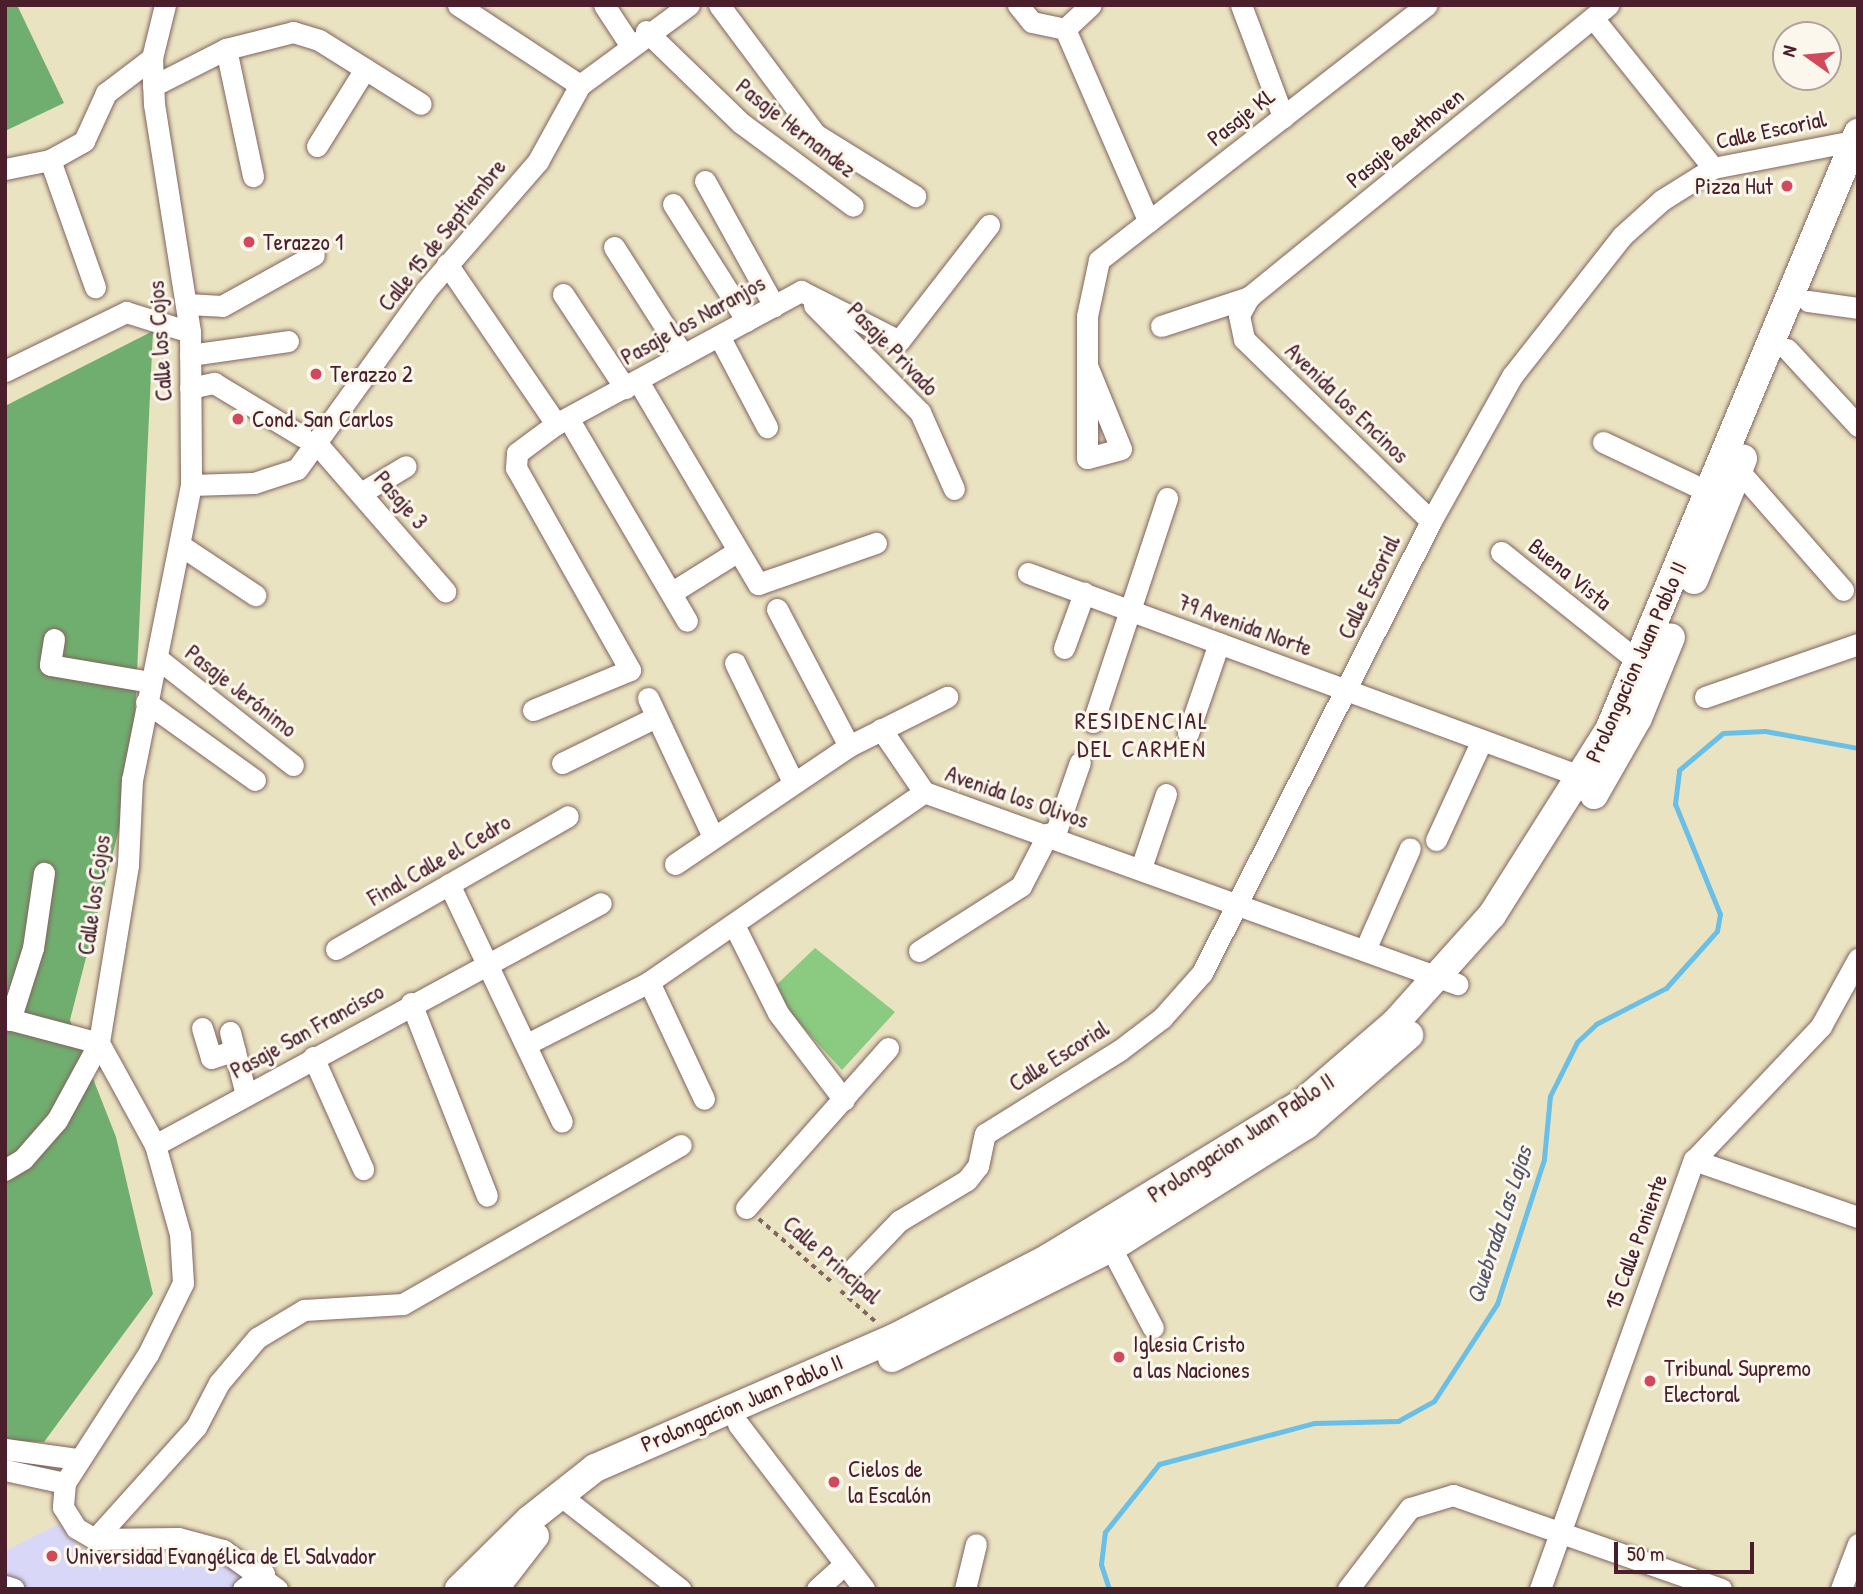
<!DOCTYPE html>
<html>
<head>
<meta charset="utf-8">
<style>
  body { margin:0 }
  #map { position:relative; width:1863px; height:1594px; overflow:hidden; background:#eae3c1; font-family:"Patrick Hand",sans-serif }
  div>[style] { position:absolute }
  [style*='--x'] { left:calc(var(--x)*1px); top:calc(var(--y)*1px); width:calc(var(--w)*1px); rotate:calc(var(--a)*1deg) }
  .built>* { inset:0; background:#d8d7f8 }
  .green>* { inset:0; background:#8bca81 }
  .forest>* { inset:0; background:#70ae6f }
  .stream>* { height:5px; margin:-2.5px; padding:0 2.5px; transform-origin:2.5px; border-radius:2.5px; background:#6abfe7 }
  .path>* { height:3.5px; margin-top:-1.75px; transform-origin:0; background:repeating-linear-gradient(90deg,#826460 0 5px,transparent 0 10px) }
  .roads { filter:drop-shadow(0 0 2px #826460) drop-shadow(0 0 2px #826460) }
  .minor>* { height:21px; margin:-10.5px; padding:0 10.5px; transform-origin:10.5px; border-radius:10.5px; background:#fff }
  .major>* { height:28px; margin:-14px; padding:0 14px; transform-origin:14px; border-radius:14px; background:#fff }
  .dots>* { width:19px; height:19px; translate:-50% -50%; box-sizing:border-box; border:4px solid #fbf7ec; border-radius:50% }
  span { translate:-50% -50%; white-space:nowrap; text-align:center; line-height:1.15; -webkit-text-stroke:6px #fbf7ec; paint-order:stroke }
  .street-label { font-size:23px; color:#4a1f2b }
  .poi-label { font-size:23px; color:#4a1f2b }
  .right { translate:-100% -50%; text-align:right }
  .left { translate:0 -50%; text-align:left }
  .neighbourhood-label { font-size:24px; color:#4a1f2b; letter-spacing:2px }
  .water-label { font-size:24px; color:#55576d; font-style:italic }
  .frame { position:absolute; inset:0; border:7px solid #4a1f2b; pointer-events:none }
  .north { position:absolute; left:1772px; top:21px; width:70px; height:70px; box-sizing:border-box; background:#fbf7ec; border:2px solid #b4a19f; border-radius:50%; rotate:285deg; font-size:19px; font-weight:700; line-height:28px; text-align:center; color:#4a1f2b }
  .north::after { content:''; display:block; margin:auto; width:24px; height:32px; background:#d1495b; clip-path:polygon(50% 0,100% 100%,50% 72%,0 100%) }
  .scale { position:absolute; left:1614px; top:1542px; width:140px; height:32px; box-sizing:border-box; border:4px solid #4a1f2b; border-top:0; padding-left:9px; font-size:21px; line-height:24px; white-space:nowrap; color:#4a1f2b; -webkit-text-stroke:5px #fbf7ec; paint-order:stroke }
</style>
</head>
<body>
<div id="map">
  <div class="built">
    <i style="clip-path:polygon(59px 1524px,78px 1547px,103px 1557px,206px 1555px,246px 1572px,265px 1589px,5px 1589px,5px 1551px)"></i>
  </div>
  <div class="green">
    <i style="clip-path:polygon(815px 948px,895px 1012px,842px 1070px,770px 991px)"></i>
  </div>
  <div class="forest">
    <i style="clip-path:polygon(17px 5px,64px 103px,5px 131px,5px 6px)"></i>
    <i style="clip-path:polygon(153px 331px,132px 779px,70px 1020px,116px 1137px,153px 1294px,44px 1442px,5px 1441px,5px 406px)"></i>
  </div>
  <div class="stream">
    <i style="--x:1109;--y:1589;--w:26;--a:-108"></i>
    <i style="--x:1101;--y:1564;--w:32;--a:-83"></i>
    <i style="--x:1105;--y:1532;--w:87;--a:-51.5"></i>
    <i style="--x:1159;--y:1464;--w:160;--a:-14.8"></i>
    <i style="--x:1314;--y:1423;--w:84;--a:-1.4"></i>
    <i style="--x:1398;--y:1421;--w:41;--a:-29.1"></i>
    <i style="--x:1434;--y:1401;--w:116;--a:-57"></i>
    <i style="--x:1497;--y:1304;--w:152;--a:-72"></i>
    <i style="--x:1544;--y:1159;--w:63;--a:-84.6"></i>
    <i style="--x:1550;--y:1096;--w:60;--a:-63.4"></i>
    <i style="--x:1577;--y:1042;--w:26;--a:-43"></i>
    <i style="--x:1596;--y:1024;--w:79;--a:-27.2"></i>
    <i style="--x:1666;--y:988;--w:76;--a:-48.2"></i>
    <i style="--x:1717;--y:931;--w:17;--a:-80"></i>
    <i style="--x:1720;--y:914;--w:119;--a:-112.2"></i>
    <i style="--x:1675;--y:804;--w:34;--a:-83"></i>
    <i style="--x:1679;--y:770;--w:57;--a:-40.1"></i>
    <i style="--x:1723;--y:733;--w:42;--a:-2.7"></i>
    <i style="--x:1765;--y:731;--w:95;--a:10.4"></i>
  </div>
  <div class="path">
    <i style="--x:759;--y:1219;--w:98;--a:40.9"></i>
    <i style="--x:841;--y:1291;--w:48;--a:41.6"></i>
  </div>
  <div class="roads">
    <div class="minor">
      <i style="--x:165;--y:5;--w:55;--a:103.8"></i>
      <i style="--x:152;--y:58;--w:46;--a:87.5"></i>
      <i style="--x:154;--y:104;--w:231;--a:81"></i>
      <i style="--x:190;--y:332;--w:153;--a:89.6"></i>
      <i style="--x:191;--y:485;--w:300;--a:101.3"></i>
      <i style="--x:132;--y:779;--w:86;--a:92.7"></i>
      <i style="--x:128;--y:865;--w:180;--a:99.3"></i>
      <i style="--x:99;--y:1043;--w:116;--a:61.2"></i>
      <i style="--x:155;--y:1145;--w:92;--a:74.3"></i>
      <i style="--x:180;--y:1234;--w:49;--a:86.5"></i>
      <i style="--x:183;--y:1283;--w:79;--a:116.2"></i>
      <i style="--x:148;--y:1354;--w:153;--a:122.8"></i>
      <i style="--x:65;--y:1483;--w:24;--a:95"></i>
      <i style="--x:63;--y:1507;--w:25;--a:58"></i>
      <i style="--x:76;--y:1528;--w:22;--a:30"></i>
      <i style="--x:95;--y:1539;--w:83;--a:-0.7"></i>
      <i style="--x:178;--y:1538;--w:47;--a:14.9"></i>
      <i style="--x:223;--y:1550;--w:67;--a:35.8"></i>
      <i style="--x:458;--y:5;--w:146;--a:33.3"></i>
      <i style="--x:604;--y:5;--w:45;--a:56.7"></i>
      <i style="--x:719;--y:5;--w:161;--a:53.3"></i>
      <i style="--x:815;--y:134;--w:118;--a:31.8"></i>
      <i style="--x:1018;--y:5;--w:22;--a:51"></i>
      <i style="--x:1032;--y:22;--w:34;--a:12"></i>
      <i style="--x:1241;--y:5;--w:120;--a:69.4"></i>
      <i style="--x:1593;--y:18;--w:192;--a:51.3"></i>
      <i style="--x:1065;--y:29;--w:210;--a:66.5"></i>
      <i style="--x:1065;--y:29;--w:35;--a:-43"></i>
      <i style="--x:646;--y:31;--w:132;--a:44.1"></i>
      <i style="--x:741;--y:123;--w:139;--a:36.5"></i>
      <i style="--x:226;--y:49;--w:130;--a:78"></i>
      <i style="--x:153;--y:86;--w:82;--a:-26.9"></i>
      <i style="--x:226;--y:49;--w:69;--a:-14.2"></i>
      <i style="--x:293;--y:32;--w:27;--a:17"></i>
      <i style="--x:319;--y:40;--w:120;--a:32.1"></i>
      <i style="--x:317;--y:146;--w:91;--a:-58.1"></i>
      <i style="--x:50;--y:160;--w:135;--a:70.5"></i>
      <i style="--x:5;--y:169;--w:46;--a:-11.3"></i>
      <i style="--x:50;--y:160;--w:39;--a:-29"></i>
      <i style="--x:84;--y:141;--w:53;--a:-65.4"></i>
      <i style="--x:106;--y:93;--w:58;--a:-37.3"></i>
      <i style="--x:705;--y:181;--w:143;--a:61.1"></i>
      <i style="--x:673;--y:204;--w:138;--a:57.7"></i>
      <i style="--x:614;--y:247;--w:128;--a:57.4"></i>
      <i style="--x:447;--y:264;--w:194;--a:55.7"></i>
      <i style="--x:556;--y:424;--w:279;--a:-28.5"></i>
      <i style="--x:801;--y:291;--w:110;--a:27"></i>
      <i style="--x:899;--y:341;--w:147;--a:-52.2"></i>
      <i style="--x:563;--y:294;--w:113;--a:56.6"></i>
      <i style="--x:1808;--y:301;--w:50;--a:8"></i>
      <i style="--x:186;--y:304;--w:36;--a:3"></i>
      <i style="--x:222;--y:306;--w:105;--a:-29"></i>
      <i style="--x:814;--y:305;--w:151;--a:45.3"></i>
      <i style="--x:920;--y:412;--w:84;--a:66.2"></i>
      <i style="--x:1161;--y:326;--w:93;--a:-18.2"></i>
      <i style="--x:719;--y:336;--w:103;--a:62.2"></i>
      <i style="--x:1787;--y:349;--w:105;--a:47.3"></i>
      <i style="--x:190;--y:355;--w:99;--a:-8.1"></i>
      <i style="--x:1088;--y:368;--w:87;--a:67.8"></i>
      <i style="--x:1121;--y:449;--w:35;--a:165"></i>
      <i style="--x:1087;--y:458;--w:142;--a:-90"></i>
      <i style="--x:1087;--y:316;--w:57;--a:-77.9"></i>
      <i style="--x:1099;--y:260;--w:415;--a:-37.9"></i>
      <i style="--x:5;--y:371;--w:135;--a:-26"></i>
      <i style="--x:126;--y:312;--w:67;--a:17.4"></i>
      <i style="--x:638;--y:381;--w:236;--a:59.4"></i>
      <i style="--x:758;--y:584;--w:125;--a:-19.2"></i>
      <i style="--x:190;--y:388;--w:25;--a:-12"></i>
      <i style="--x:214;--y:383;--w:103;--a:31.1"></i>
      <i style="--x:568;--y:418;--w:235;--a:59.6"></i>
      <i style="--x:1603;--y:442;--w:117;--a:25.3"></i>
      <i style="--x:318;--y:445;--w:194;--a:49"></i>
      <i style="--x:1739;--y:471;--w:158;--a:48.8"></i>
      <i style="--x:191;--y:485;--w:63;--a:-1.8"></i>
      <i style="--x:254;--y:483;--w:45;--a:-18"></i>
      <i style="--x:297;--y:469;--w:221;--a:-54.2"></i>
      <i style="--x:426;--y:290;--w:171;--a:-49"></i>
      <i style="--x:538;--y:161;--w:87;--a:-61.1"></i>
      <i style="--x:580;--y:85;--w:135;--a:-36.3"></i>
      <i style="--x:361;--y:493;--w:52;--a:-31"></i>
      <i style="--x:1431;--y:521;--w:261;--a:-135.8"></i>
      <i style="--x:1244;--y:339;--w:25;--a:-102"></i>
      <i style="--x:1239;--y:315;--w:21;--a:-61"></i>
      <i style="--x:1249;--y:297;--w:463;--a:-39.1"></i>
      <i style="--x:183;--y:547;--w:87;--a:33.7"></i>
      <i style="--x:1501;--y:552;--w:178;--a:38.6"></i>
      <i style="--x:1028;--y:573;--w:600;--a:20.19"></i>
      <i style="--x:674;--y:591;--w:75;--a:-32"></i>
      <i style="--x:777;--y:609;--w:155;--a:62.3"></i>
      <i style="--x:54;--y:639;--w:26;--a:99"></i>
      <i style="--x:50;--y:665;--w:102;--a:9.6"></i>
      <i style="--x:1064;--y:648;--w:59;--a:-70"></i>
      <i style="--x:157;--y:658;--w:173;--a:38.2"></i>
      <i style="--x:735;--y:663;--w:132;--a:64"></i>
      <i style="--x:1705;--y:697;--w:162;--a:-19.1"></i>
      <i style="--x:648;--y:698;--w:153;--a:64.9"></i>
      <i style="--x:146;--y:702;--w:134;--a:35.6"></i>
      <i style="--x:533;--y:710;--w:105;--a:-22.4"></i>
      <i style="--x:630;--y:670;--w:232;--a:-119.4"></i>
      <i style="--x:516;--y:468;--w:15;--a:-86"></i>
      <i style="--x:517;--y:453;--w:49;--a:-36.6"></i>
      <i style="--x:1093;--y:722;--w:236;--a:-71.7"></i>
      <i style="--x:881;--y:729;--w:76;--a:55.7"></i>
      <i style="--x:1188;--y:733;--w:95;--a:-71"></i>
      <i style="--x:562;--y:763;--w:105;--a:-26.1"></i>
      <i style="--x:924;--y:792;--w:567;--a:19.81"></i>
      <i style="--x:1054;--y:837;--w:79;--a:-70.9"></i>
      <i style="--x:1436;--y:840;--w:110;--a:-65.3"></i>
      <i style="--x:675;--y:864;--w:210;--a:-34.1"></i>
      <i style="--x:849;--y:746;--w:110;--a:-26.6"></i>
      <i style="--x:1141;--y:868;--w:78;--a:-71.3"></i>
      <i style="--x:449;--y:884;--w:263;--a:64.6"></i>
      <i style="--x:734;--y:925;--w:98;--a:63.4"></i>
      <i style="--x:778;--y:1013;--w:109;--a:52.8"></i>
      <i style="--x:336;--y:949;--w:267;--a:-29.8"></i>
      <i style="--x:1365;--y:950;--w:111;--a:-66.2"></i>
      <i style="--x:919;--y:951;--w:121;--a:-32.5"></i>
      <i style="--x:1021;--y:886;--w:59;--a:-62.6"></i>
      <i style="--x:649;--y:982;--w:129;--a:64.8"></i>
      <i style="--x:411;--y:1003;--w:207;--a:68.5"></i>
      <i style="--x:5;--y:1018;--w:97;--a:14.9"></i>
      <i style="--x:99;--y:1043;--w:88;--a:118.6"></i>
      <i style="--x:57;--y:1120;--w:52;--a:131.1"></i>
      <i style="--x:23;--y:1159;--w:21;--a:149"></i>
      <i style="--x:10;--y:1020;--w:76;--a:-72.3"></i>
      <i style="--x:33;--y:948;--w:76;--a:-81.7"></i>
      <i style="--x:202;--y:1028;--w:31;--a:73"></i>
      <i style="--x:211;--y:1058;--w:25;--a:-18"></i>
      <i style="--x:230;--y:1032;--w:65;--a:75.7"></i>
      <i style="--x:527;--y:1044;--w:137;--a:-26.9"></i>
      <i style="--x:649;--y:982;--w:334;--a:-34.6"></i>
      <i style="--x:313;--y:1057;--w:123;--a:65.9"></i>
      <i style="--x:155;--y:1145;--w:507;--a:-28.48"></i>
      <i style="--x:1694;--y:1160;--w:174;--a:19.2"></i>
      <i style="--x:746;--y:1208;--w:214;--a:-48.4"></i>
      <i style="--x:1111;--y:1248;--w:90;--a:62.3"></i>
      <i style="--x:850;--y:1272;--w:71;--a:-46.1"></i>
      <i style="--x:899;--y:1221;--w:79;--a:-31.1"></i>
      <i style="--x:967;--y:1180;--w:18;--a:-52"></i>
      <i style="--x:978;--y:1166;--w:33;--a:-78"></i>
      <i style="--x:985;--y:1134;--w:159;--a:-31.9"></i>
      <i style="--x:1120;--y:1050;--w:53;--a:-37.3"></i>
      <i style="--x:1162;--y:1018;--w:60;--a:-48.4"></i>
      <i style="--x:1202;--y:973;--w:507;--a:-63.13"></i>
      <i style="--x:1431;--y:521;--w:166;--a:-60.8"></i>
      <i style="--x:1512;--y:376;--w:178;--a:-51.8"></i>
      <i style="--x:1622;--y:236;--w:54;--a:-42"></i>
      <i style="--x:1662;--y:200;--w:60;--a:-32.1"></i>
      <i style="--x:1713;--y:168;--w:148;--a:-10.9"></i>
      <i style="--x:738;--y:1424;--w:208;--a:52.6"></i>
      <i style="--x:5;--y:1449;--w:74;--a:7.8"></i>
      <i style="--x:5;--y:1470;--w:61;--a:12.2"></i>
      <i style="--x:570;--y:1503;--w:140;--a:38"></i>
      <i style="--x:95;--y:1539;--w:151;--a:-48"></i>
      <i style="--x:196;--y:1427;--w:50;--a:-62.4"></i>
      <i style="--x:219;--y:1383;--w:59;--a:-49.8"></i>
      <i style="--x:257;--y:1338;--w:55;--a:-30.8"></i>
      <i style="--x:304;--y:1310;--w:99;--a:-3.5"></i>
      <i style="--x:403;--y:1304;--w:320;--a:-29.8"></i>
      <i style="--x:5;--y:1586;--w:9;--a:18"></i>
      <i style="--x:243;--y:1589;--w:26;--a:-36"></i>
      <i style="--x:817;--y:1589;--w:36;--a:-42"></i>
      <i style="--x:965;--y:1589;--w:46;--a:-76.3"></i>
      <i style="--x:1348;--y:1589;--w:102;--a:-52.6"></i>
      <i style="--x:1410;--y:1508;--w:45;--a:-16.8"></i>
      <i style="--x:1453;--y:1495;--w:284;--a:19.3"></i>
      <i style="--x:1540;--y:1589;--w:456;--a:-70.3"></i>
      <i style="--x:1694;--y:1160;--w:185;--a:-46.5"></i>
      <i style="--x:1821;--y:1026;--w:77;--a:-61.1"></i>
      <i style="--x:1841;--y:1589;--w:48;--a:-69.3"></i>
    </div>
    <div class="major">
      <i style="--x:1694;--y:580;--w:131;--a:-68"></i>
      <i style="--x:1594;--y:795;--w:89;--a:-60.3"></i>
      <i style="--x:1638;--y:718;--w:87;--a:-67.8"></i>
      <i style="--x:892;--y:1358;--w:245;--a:-26.7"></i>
      <i style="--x:1111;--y:1248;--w:231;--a:-32.2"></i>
      <i style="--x:1306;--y:1125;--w:137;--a:-41.1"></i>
      <i style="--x:459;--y:1589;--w:98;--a:-44.6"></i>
      <i style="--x:529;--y:1520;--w:84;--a:-38.2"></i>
      <i style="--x:595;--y:1468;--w:326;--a:-23.5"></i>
      <i style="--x:894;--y:1338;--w:176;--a:-27.4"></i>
      <i style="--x:1050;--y:1257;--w:294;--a:-31.4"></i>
      <i style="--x:1301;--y:1104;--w:124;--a:-40.8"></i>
      <i style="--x:1395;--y:1023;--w:145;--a:-48.1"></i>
      <i style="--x:1492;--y:915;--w:219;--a:-57.7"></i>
      <i style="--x:1609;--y:730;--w:647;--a:-67.36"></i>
      <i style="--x:494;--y:1589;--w:67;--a:-52.3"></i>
    </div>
  </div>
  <div class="dots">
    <i style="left:1787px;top:186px;background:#d1495b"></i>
    <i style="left:249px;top:242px;background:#d1495b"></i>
    <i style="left:316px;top:374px;background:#d1495b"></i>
    <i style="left:238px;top:419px;background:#d1495b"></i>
    <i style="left:1119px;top:1357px;background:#d1495b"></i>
    <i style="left:1650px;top:1381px;background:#d1495b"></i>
    <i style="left:834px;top:1482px;background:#d1495b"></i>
    <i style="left:52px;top:1556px;background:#d1495b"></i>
  </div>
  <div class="street-label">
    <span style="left:1241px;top:117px;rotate:-38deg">Pasaje KL</span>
    <span style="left:796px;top:128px;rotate:38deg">Pasaje Hernandez</span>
    <span style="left:1771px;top:130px;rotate:-12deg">Calle Escorial</span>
    <span style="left:1405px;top:138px;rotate:-39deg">Pasaje Beethoven</span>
    <span style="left:442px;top:235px;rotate:-51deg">Calle 15 de Septiembre</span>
    <span style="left:693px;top:320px;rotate:-29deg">Pasaje los Naranjos</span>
    <span style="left:160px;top:341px;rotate:-94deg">Calle los Cojos</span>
    <span style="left:893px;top:349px;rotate:46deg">Pasaje Privado</span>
    <span style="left:1347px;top:403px;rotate:44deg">Avenida los Encinos</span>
    <span style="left:401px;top:500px;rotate:49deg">Pasaje 3</span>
    <span style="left:1570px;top:574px;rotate:39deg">Buena Vista</span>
    <span style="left:1369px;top:587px;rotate:-64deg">Calle Escorial</span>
    <span style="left:1245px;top:625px;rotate:20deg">79 Avenida Norte</span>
    <span style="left:1636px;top:662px;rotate:-66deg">Prolongacion Juan Pablo II</span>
    <span style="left:241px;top:691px;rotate:38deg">Pasaje Jerónimo</span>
    <span style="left:1017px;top:797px;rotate:19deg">Avenida los Olivos</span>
    <span style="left:439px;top:860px;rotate:-30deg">Final Calle el Cedro</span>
    <span style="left:94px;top:895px;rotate:-82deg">Calle los Cojos</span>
    <span style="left:307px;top:1031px;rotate:-29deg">Pasaje San Francisco</span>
    <span style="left:1059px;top:1056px;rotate:-32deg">Calle Escorial</span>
    <span style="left:1241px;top:1138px;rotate:-33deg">Prolongacion Juan Pablo II</span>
    <span style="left:1636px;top:1242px;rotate:-70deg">15 Calle Poniente</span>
    <span style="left:832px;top:1260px;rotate:41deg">Calle Principal</span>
    <span style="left:742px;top:1403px;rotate:-23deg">Prolongacion Juan Pablo II</span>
  </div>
  <div class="poi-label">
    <span class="right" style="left:1773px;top:186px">Pizza Hut</span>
    <span class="left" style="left:263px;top:242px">Terazzo 1</span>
    <span class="left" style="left:330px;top:374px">Terazzo 2</span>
    <span class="left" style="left:252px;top:419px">Cond. San Carlos</span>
    <span class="left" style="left:1133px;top:1357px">Iglesia Cristo<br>a las Naciones</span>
    <span class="left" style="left:1664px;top:1381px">Tribunal Supremo<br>Electoral</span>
    <span class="left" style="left:848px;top:1482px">Cielos de<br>la Escalón</span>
    <span class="left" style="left:66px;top:1556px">Universidad Evangélica de El Salvador</span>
  </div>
  <div class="neighbourhood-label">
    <span style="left:1142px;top:735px">RESIDENCIAL<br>DEL CARMEN</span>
  </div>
  <div class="water-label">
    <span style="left:1499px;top:1225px;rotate:-72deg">Quebrada Las Lajas</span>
  </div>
  <div class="frame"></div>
  <div class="north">N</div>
  <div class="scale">50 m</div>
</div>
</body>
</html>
